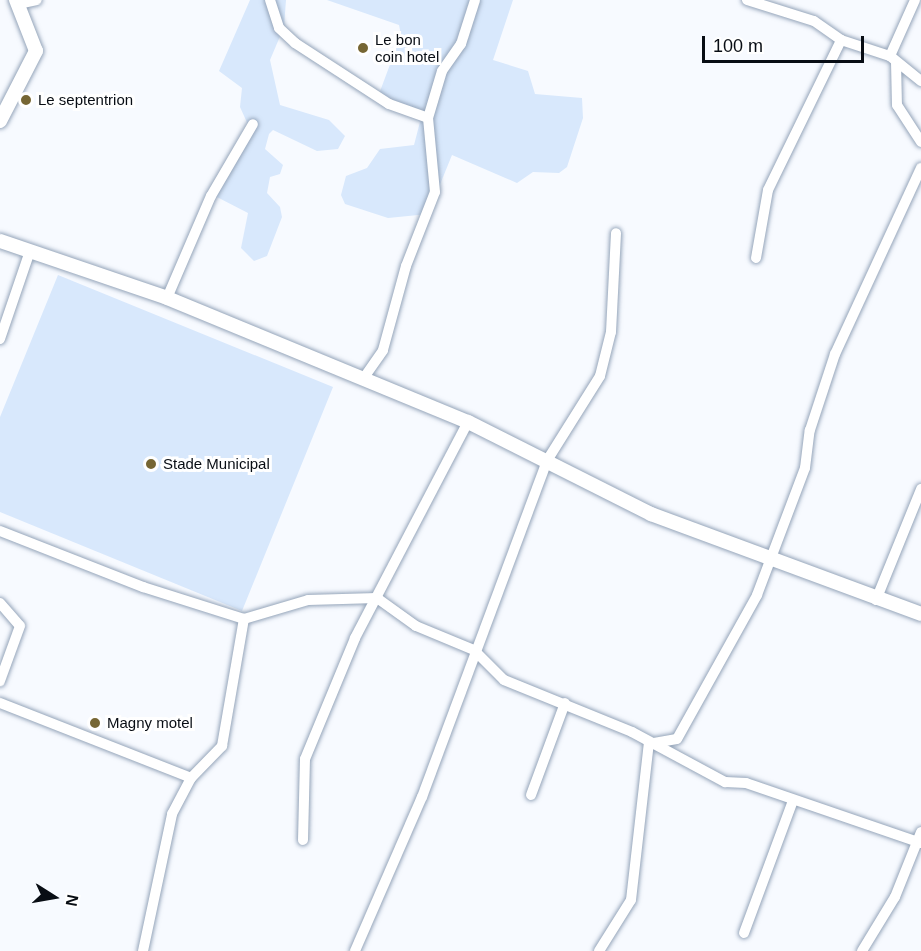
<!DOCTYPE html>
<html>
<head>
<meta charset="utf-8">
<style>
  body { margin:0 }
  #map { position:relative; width:921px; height:951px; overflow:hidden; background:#f7faff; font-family:Helvetica,sans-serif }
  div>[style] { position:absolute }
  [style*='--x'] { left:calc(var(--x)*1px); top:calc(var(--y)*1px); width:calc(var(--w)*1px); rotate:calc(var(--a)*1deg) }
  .green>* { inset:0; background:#d8e8fc }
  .roads { filter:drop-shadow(0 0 2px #95a5ba) drop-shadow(0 0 2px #95a5ba) }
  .street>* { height:10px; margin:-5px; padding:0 5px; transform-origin:5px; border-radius:5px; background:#fff }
  .secondary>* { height:14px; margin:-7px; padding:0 7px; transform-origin:7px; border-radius:7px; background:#fff }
  .dots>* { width:16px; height:16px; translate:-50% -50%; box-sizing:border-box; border:3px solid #fff; border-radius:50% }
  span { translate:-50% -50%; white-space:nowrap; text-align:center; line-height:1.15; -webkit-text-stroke:6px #fff; paint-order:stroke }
  .poi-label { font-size:15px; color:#080d14 }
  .left { translate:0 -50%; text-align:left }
  .north { position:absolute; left:24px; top:867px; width:60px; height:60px; -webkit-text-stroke:4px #fff; paint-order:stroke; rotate:101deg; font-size:16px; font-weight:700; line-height:24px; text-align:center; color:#080d14 }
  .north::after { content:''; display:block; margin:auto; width:21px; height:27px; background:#080d14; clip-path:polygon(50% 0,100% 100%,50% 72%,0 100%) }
  .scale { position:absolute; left:702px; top:36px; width:162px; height:27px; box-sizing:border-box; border:3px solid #080d14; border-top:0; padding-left:8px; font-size:18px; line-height:21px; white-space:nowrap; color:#080d14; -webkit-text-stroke:4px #fff; paint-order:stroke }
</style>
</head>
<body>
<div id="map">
  <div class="green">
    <i style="clip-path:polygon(250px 0,286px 0,284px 27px,270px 60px,280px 105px,329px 120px,345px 136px,338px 149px,317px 151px,273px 130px,269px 134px,265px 149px,283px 165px,280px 174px,270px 177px,267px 193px,280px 207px,282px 217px,267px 256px,254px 261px,241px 248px,248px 213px,213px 195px,249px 127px,240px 107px,242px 88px,219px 71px)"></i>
    <i style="clip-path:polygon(327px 0,513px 0,493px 60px,528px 71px,535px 94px,582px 98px,583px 118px,567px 167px,559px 173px,533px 172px,517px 183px,452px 155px,428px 214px,388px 218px,345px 204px,341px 195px,346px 176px,367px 168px,380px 149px,414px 145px,420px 122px,406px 107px,379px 94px,401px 35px,399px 25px)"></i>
    <i style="clip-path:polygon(58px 275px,333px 387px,242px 611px,0 512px,0 417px)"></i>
  </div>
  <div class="roads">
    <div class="street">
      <i style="--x:270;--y:0;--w:29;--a:72"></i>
      <i style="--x:279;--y:28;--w:22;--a:43"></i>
      <i style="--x:295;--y:43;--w:112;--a:33"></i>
      <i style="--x:389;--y:104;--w:41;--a:19.7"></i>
      <i style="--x:747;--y:0;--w:70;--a:17.4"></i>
      <i style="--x:814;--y:21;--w:33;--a:35"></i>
      <i style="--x:841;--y:40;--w:52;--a:18.1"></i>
      <i style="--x:890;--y:56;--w:40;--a:39"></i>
      <i style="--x:18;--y:4;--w:19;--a:-12"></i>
      <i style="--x:890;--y:56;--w:61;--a:-65.9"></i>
      <i style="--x:896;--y:62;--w:43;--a:88.7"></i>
      <i style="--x:897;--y:105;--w:44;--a:57"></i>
      <i style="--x:756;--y:258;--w:69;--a:-80"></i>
      <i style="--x:768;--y:190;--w:167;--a:-64"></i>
      <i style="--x:167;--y:298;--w:111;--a:-66.7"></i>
      <i style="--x:211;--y:196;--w:83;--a:-59.7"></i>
      <i style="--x:0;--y:339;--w:90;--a:-71.2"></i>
      <i style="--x:363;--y:379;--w:35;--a:-55"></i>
      <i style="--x:383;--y:350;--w:87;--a:-74.7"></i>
      <i style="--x:406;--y:266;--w:79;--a:-68.6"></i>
      <i style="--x:435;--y:192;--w:74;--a:-95.4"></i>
      <i style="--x:428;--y:118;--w:49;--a:-73.4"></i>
      <i style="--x:442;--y:71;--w:33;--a:-55"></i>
      <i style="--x:461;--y:44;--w:46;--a:-72.3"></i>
      <i style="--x:0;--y:531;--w:154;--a:21.4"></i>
      <i style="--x:143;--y:587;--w:106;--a:17.6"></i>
      <i style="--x:244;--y:619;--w:67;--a:-16.5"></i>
      <i style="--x:308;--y:600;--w:69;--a:-1.7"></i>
      <i style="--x:377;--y:598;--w:48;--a:35.7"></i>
      <i style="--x:416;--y:626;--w:63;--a:22.5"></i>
      <i style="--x:474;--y:650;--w:42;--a:45"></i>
      <i style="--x:504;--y:680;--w:138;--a:22.1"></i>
      <i style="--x:632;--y:732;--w:106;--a:28.3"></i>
      <i style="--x:725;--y:782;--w:21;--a:3"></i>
      <i style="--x:746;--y:783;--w:185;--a:18.9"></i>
      <i style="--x:876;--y:600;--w:120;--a:-67.9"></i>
      <i style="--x:0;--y:603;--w:30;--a:49"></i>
      <i style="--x:20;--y:626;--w:59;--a:110"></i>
      <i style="--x:0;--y:703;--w:205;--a:21.4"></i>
      <i style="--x:654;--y:743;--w:23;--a:-10"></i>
      <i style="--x:677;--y:739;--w:165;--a:-60.9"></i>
      <i style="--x:757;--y:595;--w:136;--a:-69.3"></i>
      <i style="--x:805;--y:468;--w:38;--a:-83"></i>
      <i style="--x:810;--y:430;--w:80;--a:-71.8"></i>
      <i style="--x:835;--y:354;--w:205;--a:-65.2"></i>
      <i style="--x:531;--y:795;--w:98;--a:-69.7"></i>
      <i style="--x:303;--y:840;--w:81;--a:-88.6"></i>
      <i style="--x:305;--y:759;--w:131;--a:-67.5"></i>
      <i style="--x:355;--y:638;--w:244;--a:-62.4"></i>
      <i style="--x:744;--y:933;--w:139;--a:-69.7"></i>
      <i style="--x:143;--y:951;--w:140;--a:-78"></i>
      <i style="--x:172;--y:814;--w:41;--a:-62.2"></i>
      <i style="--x:191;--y:778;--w:45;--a:-45.9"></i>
      <i style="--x:222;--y:746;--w:129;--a:-80.2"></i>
      <i style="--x:355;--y:951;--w:168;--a:-66.5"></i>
      <i style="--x:422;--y:797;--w:361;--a:-69.6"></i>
      <i style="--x:548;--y:459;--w:98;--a:-57.9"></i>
      <i style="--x:600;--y:376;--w:45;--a:-76"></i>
      <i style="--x:611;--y:332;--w:99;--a:-87.1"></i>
      <i style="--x:599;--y:951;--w:60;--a:-57.9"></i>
      <i style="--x:631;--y:900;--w:159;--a:-83.5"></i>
      <i style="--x:862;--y:951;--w:63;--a:-58.6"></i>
      <i style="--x:895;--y:897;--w:70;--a:-68.2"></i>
    </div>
    <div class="secondary">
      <i style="--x:0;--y:121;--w:79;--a:-62.8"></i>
      <i style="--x:36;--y:51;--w:55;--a:-111.4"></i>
      <i style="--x:0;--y:241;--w:176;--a:18.8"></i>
      <i style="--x:167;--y:298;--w:326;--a:22.4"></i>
      <i style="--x:468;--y:422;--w:205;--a:26.7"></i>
      <i style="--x:651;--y:514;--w:288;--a:20.3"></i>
    </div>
  </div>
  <div class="dots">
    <i style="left:363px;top:48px;background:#766634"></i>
    <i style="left:26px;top:100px;background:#766634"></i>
    <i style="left:151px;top:464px;background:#766634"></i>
    <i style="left:95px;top:723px;background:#766634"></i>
  </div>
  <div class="poi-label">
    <span class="left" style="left:375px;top:48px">Le bon<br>coin hotel</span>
    <span class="left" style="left:38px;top:100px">Le septentrion</span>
    <span class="left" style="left:163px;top:464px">Stade Municipal</span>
    <span class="left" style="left:107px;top:723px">Magny motel</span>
  </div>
  <div class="north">N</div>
  <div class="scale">100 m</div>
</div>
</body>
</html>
